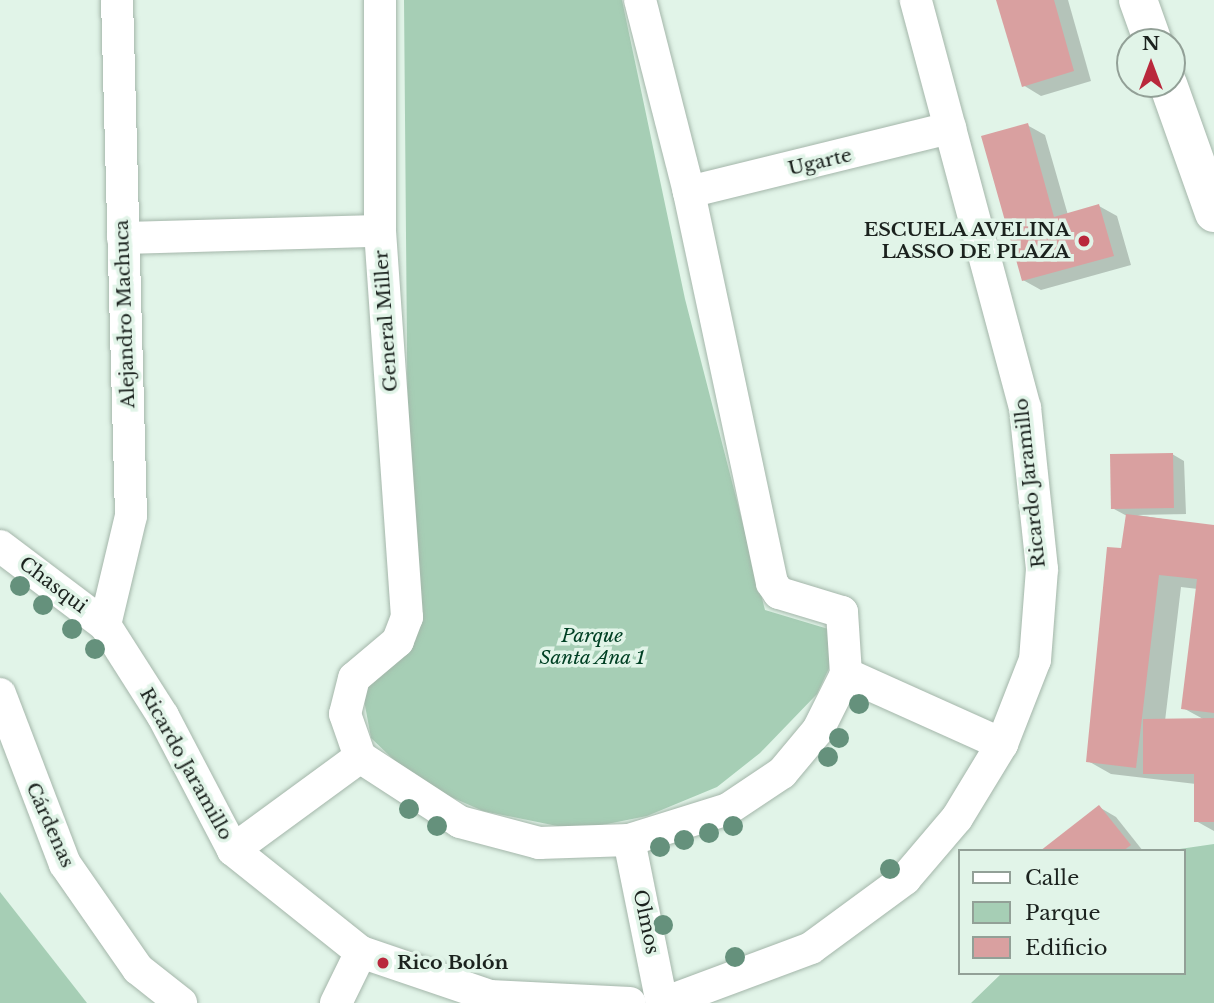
<!DOCTYPE html>
<html>
<head>
<meta charset="utf-8">
<style>
  body { margin:0 }
  #map { position:relative; width:1214px; height:1003px; overflow:hidden; background:#e1f4e8; font-family:"Libre Baskerville",serif }
  div>[style] { position:absolute }
  [style*='--x'] { left:calc(var(--x)*1px); top:calc(var(--y)*1px); width:calc(var(--w)*1px); rotate:calc(var(--a)*1deg) }
  .green>* { inset:0; background:#a6ceb5 }
  .shadow>* { inset:0; background:#0003 }
  .building>* { inset:0; background:#d9a0a0; transform-origin:0 0 }
  .roads { filter:drop-shadow(0 0 2px #a4b6aa) drop-shadow(0 0 2px #a4b6aa) }
  .minor>* { height:32px; margin:-16px; padding:0 16px; transform-origin:16px; border-radius:16px; background:#fff }
  .secondary>* { height:38px; margin:-19px; padding:0 19px; transform-origin:19px; border-radius:19px; background:#fff }
  .trees>* { width:20px; height:20px; margin:-10px; border-radius:50%; background:#65917c }
  .dots>* { width:19px; height:19px; translate:-50% -50%; box-sizing:border-box; border:4px solid #e1f4e8; border-radius:50% }
  span { translate:-50% -50%; white-space:nowrap; text-align:center; line-height:1.15; -webkit-text-stroke:7px #e1f4e8; paint-order:stroke }
  .street-label { font-size:19px; color:#1b221e }
  .poi-label { font-size:19px; color:#1b221e; font-weight:700 }
  .right { translate:-100% -50%; text-align:right }
  .left { translate:0 -50%; text-align:left }
  .park-label { font-size:19px; color:#004024; font-style:italic }
  .legend { position:absolute; left:958px; top:849px; width:228px; height:126px; box-sizing:border-box; background:#e1f4e8; border:2px solid #92a097; margin:0; padding:9px 12px; list-style:none; font-size:21px; color:#1b221e }
  .legend li { display:flex; align-items:center; gap:14px; height:35px }
  .legend b { width:35px; border:2px solid #92a097 }
  .north { position:absolute; left:1116px; top:28px; width:70px; height:70px; box-sizing:border-box; background:#e1f4e8; border:2px solid #92a097; border-radius:50%; rotate:0deg; font-size:19px; font-weight:700; line-height:28px; text-align:center; color:#1b221e }
  .north::after { content:''; display:block; margin:auto; width:24px; height:32px; background:#b9283c; clip-path:polygon(50% 0,100% 100%,50% 72%,0 100%) }
</style>
</head>
<body>
<div id="map">
  <div class="green">
    <i style="clip-path:polygon(404px 0,622px 0,685px 299px,765px 610px,845px 634px,817px 694px,760px 753px,717px 787px,647px 816px,577px 830px,483px 811px,417px 782px,371px 738px,362px 689px,416px 640px,408px 469px)"></i>
    <i style="clip-path:polygon(1214px 844px,1214px 1003px,971px 1003px,1002px 973px,1184px 973px,1184px 851px,1166px 851px)"></i>
    <i style="clip-path:polygon(0 892px,87px 1003px,0 1003px)"></i>
  </div>
  <div class="shadow">
    <i style="clip-path:polygon(998px 0,1068px 0,1091px 81px,1041px 96px,1023px 85px)"></i>
    <i style="clip-path:polygon(1027px 125px,1045px 135px,1068px 215px,1099px 206px,1117px 216px,1131px 265px,1041px 290px,1023px 280px)"></i>
    <i style="clip-path:polygon(evenodd,1172px 454px,1184px 461px,1186px 514px,1137px 515px,1214px 527px,1214px 831px,1196px 821px,1196px 784px,1111px 774px,1088px 761px,1108px 548px,1123px 550px,1127px 516px,1114px 509px,1172px 454px,1181px 587px,1198px 589px,1183px 708px,1205px 720px,1165px 721px,1181px 587px)"></i>
    <i style="clip-path:polygon(1099px 807px,1116px 817px,1143px 851px,1043px 851px)"></i>
  </div>
  <div class="building">
    <i style="clip-path:polygon(996px 0,1054px 0,1074px 71px,1022px 87px)"></i>
    <i style="clip-path:polygon(1028px 123px,1054px 217px,1099px 204px,1114px 256px,1022px 281px,981px 136px)"></i>
    <i style="left:1173px;top:453px;width:55px;height:63px;rotate:89deg"></i>
    <i style="clip-path:polygon(1126px 514px,1214px 525px,1214px 713px,1181px 709px,1197px 579px,1159px 575px,1136px 768px,1086px 762px,1107px 547px,1121px 548px)"></i>
    <i style="clip-path:polygon(1214px 718px,1214px 822px,1194px 822px,1194px 774px,1143px 774px,1143px 719px)"></i>
    <i style="clip-path:polygon(1099px 805px,1131px 845px,1123px 851px,1040px 851px)"></i>
  </div>
  <div class="roads">
    <div class="minor">
      <i style="--x:380;--y:0;--w:231;--a:90"></i>
      <i style="--x:380;--y:231;--w:387;--a:86"></i>
      <i style="--x:407;--y:617;--w:26;--a:111"></i>
      <i style="--x:398;--y:641;--w:57;--a:139.9"></i>
      <i style="--x:354;--y:678;--w:37;--a:104"></i>
      <i style="--x:345;--y:714;--w:46;--a:70.8"></i>
      <i style="--x:360;--y:757;--w:119;--a:33"></i>
      <i style="--x:460;--y:822;--w:82;--a:14.9"></i>
      <i style="--x:539;--y:843;--w:90;--a:-1.9"></i>
      <i style="--x:629;--y:840;--w:104;--a:-17.4"></i>
      <i style="--x:728;--y:809;--w:65;--a:-33.7"></i>
      <i style="--x:782;--y:773;--w:56;--a:-50.1"></i>
      <i style="--x:818;--y:730;--w:63;--a:-63.4"></i>
      <i style="--x:846;--y:674;--w:62;--a:-93.7"></i>
      <i style="--x:842;--y:612;--w:66;--a:-163.2"></i>
      <i style="--x:779;--y:593;--w:12;--a:-125"></i>
      <i style="--x:772;--y:583;--w:400;--a:-102"></i>
      <i style="--x:689;--y:192;--w:198;--a:-104.3"></i>
      <i style="--x:689;--y:192;--w:269;--a:-13.8"></i>
      <i style="--x:123;--y:238;--w:257;--a:-1.6"></i>
      <i style="--x:0;--y:546;--w:131;--a:37"></i>
      <i style="--x:105;--y:625;--w:108;--a:57.5"></i>
      <i style="--x:163;--y:716;--w:151;--a:62.4"></i>
      <i style="--x:233;--y:850;--w:164;--a:38.6"></i>
      <i style="--x:361;--y:952;--w:136;--a:18.8"></i>
      <i style="--x:490;--y:996;--w:140;--a:2.9"></i>
      <i style="--x:105;--y:625;--w:112;--a:-76.6"></i>
      <i style="--x:131;--y:516;--w:516;--a:-91.55"></i>
      <i style="--x:846;--y:674;--w:171;--a:24.2"></i>
      <i style="--x:0;--y:694;--w:182;--a:69.1"></i>
      <i style="--x:65;--y:864;--w:128;--a:55.2"></i>
      <i style="--x:138;--y:969;--w:55;--a:38.3"></i>
      <i style="--x:629;--y:840;--w:166;--a:78.6"></i>
      <i style="--x:233;--y:850;--w:157;--a:-36.2"></i>
      <i style="--x:336;--y:1003;--w:57;--a:-63.9"></i>
      <i style="--x:664;--y:1003;--w:157;--a:-20.5"></i>
      <i style="--x:811;--y:948;--w:117;--a:-36.3"></i>
      <i style="--x:905;--y:879;--w:80;--a:-49.6"></i>
      <i style="--x:957;--y:818;--w:87;--a:-58.7"></i>
      <i style="--x:1002;--y:744;--w:90;--a:-68.6"></i>
      <i style="--x:1035;--y:660;--w:91;--a:-85.6"></i>
      <i style="--x:1042;--y:569;--w:162;--a:-96"></i>
      <i style="--x:1025;--y:408;--w:422;--a:-105"></i>
    </div>
    <div class="secondary">
      <i style="--x:1138;--y:0;--w:45;--a:70.3"></i>
      <i style="--x:1168;--y:84;--w:137;--a:70.4"></i>
    </div>
  </div>
  <div class="trees">
    <i style="left:20px;top:586px"></i>
    <i style="left:43px;top:605px"></i>
    <i style="left:72px;top:629px"></i>
    <i style="left:95px;top:649px"></i>
    <i style="left:859px;top:704px"></i>
    <i style="left:839px;top:738px"></i>
    <i style="left:828px;top:757px"></i>
    <i style="left:409px;top:809px"></i>
    <i style="left:437px;top:826px"></i>
    <i style="left:733px;top:826px"></i>
    <i style="left:709px;top:833px"></i>
    <i style="left:684px;top:840px"></i>
    <i style="left:660px;top:847px"></i>
    <i style="left:890px;top:869px"></i>
    <i style="left:663px;top:925px"></i>
    <i style="left:735px;top:957px"></i>
  </div>
  <div class="dots">
    <i style="left:1084px;top:241px;background:#b9283c"></i>
    <i style="left:383px;top:963px;background:#b9283c"></i>
  </div>
  <div class="street-label">
    <span style="left:820px;top:162px;rotate:-13deg">Ugarte</span>
    <span style="left:125px;top:314px;rotate:-92deg">Alejandro Machuca</span>
    <span style="left:386px;top:321px;rotate:-94deg">General Miller</span>
    <span style="left:1030px;top:483px;rotate:-96deg">Ricardo Jaramillo</span>
    <span style="left:53px;top:585px;rotate:37deg">Chasqui</span>
    <span style="left:186px;top:764px;rotate:61deg">Ricardo Jaramillo</span>
    <span style="left:50px;top:825px;rotate:66deg">Cárdenas</span>
    <span style="left:646px;top:922px;rotate:78deg">Olmos</span>
  </div>
  <div class="poi-label">
    <span class="right" style="left:1070px;top:241px">ESCUELA AVELINA<br>LASSO DE PLAZA</span>
    <span class="left" style="left:397px;top:963px">Rico Bolón</span>
  </div>
  <div class="park-label">
    <span style="left:592px;top:647px">Parque<br>Santa Ana 1</span>
  </div>
  <ul class="legend">
  <li><b style="height:9px;background:#fff"></b>Calle</li>
  <li><b style="height:19px;background:#a6ceb5"></b>Parque</li>
  <li><b style="height:19px;background:#d9a0a0"></b>Edificio</li>
  </ul>
  <div class="north">N</div>
</div>
</body>
</html>
